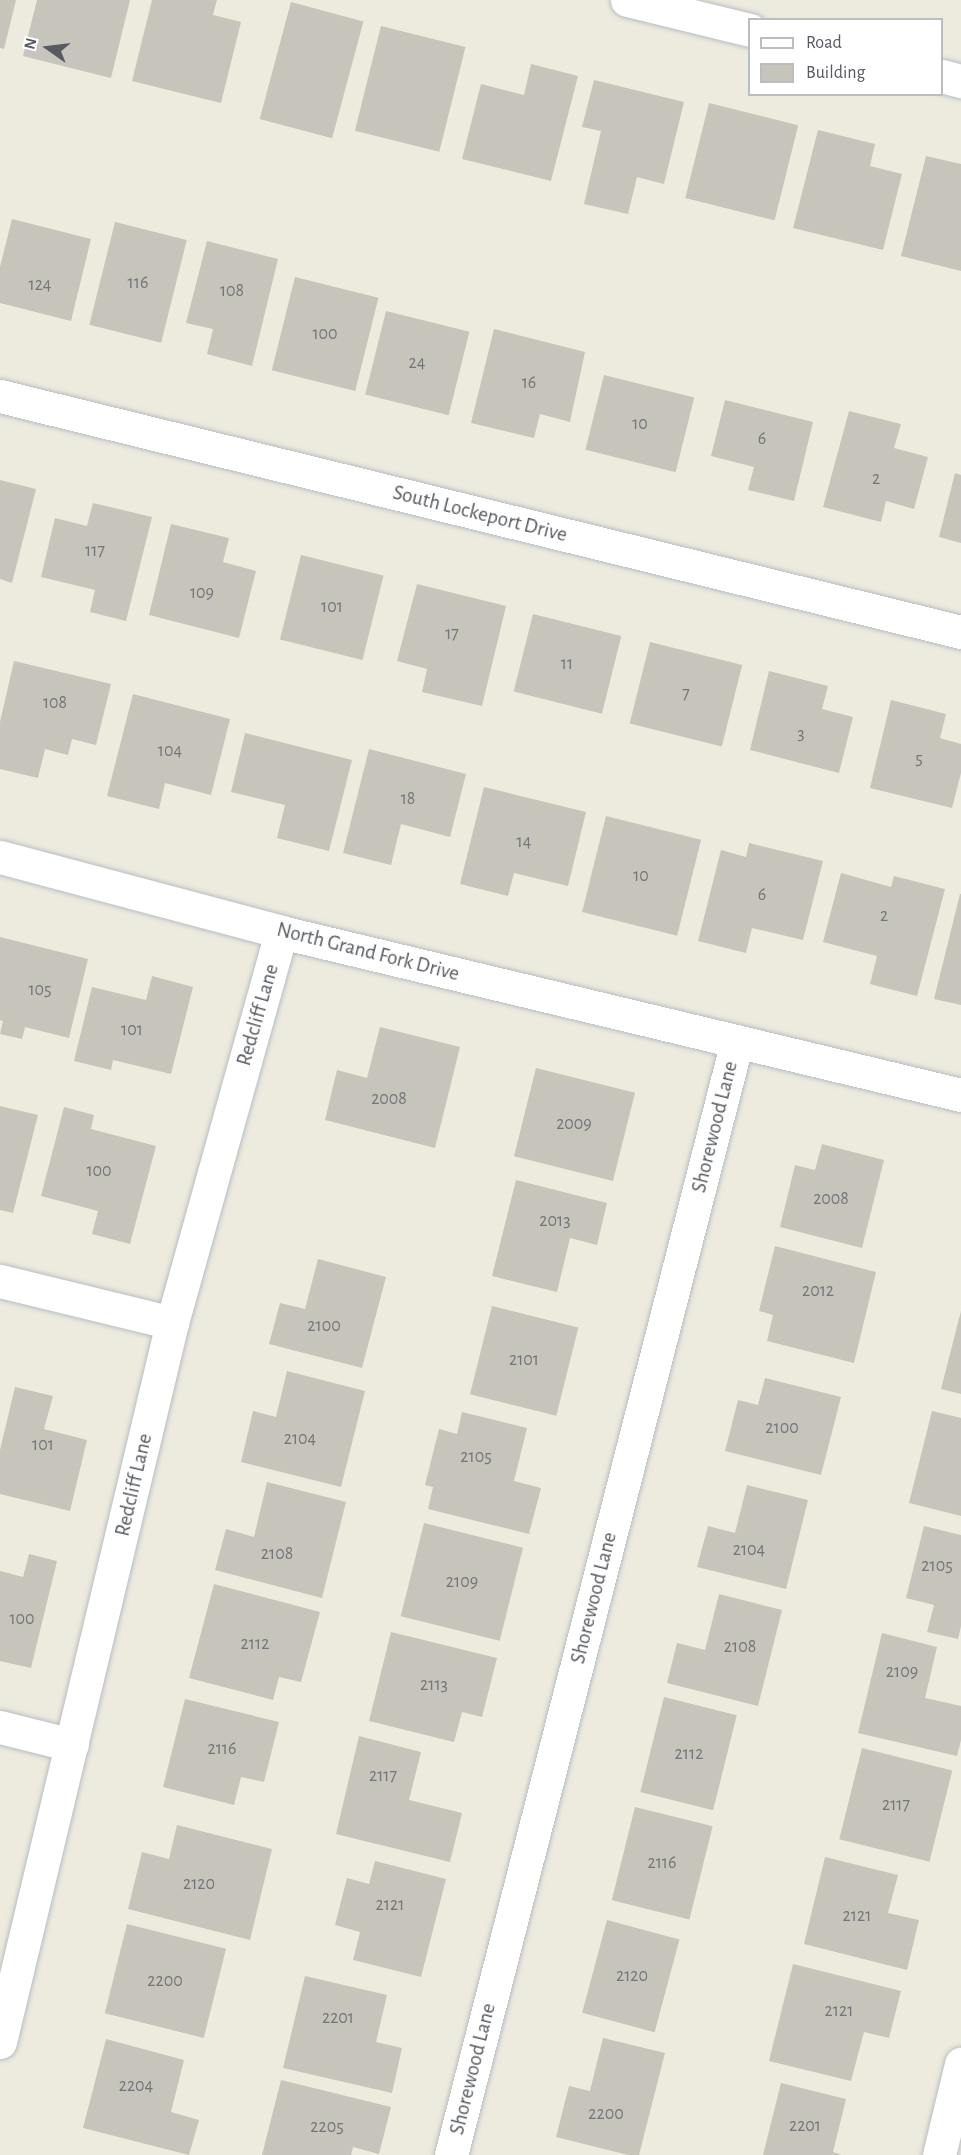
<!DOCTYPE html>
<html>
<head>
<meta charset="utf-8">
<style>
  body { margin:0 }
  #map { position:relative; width:961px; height:2155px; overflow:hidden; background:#edebde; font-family:"Alegreya Sans",sans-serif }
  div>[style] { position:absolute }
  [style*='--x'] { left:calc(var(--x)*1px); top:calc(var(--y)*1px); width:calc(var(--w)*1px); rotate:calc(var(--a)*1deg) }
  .building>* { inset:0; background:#c7c4bb; transform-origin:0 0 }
  .roads { filter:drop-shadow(0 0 2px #b9bcc2) drop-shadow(0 0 2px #b9bcc2) }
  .minor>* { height:33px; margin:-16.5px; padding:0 16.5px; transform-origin:16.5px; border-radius:16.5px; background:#fff }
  span { translate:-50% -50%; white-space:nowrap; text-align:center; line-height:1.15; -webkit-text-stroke:5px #fff; paint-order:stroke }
  .number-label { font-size:18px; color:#737578 }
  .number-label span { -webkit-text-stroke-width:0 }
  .street-label { font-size:21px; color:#575b61 }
  .legend { position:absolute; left:748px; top:18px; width:195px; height:78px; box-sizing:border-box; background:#fff; border:2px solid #bcbdc0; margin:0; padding:8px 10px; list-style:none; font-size:18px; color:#575b61 }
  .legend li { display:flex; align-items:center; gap:12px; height:30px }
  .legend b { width:30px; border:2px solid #bcbdc0 }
  .north { position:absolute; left:18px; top:18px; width:60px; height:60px; -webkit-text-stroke:4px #fff; paint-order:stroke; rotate:284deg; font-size:16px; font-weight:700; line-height:24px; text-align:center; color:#575b61 }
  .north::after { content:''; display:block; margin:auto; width:21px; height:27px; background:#575b61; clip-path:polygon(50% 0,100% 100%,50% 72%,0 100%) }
</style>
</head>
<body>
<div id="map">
  <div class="building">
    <i style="clip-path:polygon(0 0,16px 0,4px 49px,0 48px)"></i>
    <i style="clip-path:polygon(37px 0,130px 0,111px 78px,23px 56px)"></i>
    <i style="clip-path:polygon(152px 0,217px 0,213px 15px,241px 22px,221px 103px,132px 81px)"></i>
    <i style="left:291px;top:2px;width:75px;height:121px;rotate:15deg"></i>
    <i style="left:381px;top:26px;width:87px;height:108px;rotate:14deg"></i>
    <i style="clip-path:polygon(531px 64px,578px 76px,551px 181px,462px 159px,481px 84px,524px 95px)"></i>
    <i style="clip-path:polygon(594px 80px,684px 102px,664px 184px,637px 177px,628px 214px,584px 204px,601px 131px,582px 127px)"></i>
    <i style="left:709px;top:103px;width:92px;height:98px;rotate:14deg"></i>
    <i style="clip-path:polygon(818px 130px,875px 144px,870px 166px,902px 174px,883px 250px,793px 228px)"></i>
    <i style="clip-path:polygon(926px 156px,961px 164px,961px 271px,901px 256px)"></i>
    <i style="clip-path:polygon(12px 219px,91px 239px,71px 321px,0 303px,0 267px)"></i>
    <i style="left:115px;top:222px;width:74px;height:106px;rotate:14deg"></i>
    <i style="clip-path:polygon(207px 241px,278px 259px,252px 366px,207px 354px,213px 329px,186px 323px)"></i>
    <i style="left:295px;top:277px;width:86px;height:96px;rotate:14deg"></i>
    <i style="left:386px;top:311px;width:86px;height:86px;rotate:14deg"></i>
    <i style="clip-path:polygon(494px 329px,585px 352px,570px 422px,540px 414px,534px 438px,471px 423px)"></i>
    <i style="left:604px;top:375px;width:93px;height:77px;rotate:14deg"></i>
    <i style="clip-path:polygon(725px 400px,813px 422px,794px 501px,748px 490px,754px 467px,711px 456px)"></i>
    <i style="clip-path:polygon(849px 411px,901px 424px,894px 448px,928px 457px,914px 509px,886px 501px,881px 522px,823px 507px)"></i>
    <i style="clip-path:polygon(955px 473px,961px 475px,961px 543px,939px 537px)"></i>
    <i style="clip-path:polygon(0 480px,36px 489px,12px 583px,0 579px)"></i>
    <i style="clip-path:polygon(93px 503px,152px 517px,126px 621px,90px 612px,95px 590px,41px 577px,55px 518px,87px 526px)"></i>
    <i style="clip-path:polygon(171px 524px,229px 538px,223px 562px,256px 571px,239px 638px,149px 615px)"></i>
    <i style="left:301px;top:555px;width:85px;height:87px;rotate:14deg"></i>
    <i style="clip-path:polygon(417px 584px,506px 606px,482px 706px,422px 692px,427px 669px,397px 661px)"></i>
    <i style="left:533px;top:614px;width:91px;height:80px;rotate:14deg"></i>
    <i style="left:650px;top:642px;width:95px;height:84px;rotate:14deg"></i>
    <i style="clip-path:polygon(14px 661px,111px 684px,96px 745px,72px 739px,68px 755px,45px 749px,38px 778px,0 769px,0 722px)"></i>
    <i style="clip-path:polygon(769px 671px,828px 686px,822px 709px,853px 717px,839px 773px,750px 750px)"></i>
    <i style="clip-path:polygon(133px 694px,230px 719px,211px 795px,165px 783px,159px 809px,107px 796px)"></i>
    <i style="clip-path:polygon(891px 700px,946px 714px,940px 738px,961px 744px,961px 773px,952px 808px,870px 788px)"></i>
    <i style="clip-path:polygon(245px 733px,352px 760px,329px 851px,277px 838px,285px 805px,231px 792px)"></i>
    <i style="clip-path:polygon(369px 749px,466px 774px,450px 837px,401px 824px,391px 865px,343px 853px)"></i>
    <i style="clip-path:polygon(484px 787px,586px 812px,568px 886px,514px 873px,508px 896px,460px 884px)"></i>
    <i style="left:606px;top:816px;width:98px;height:99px;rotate:14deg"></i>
    <i style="clip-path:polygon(749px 843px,823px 861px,803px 940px,752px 928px,746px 953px,698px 941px,721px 850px,746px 857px)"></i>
    <i style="clip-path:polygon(841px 873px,891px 887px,894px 876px,945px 889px,917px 996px,870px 984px,877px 956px,823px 942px)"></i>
    <i style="clip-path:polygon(960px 894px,961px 894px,961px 1005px,934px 999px)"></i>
    <i style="clip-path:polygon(0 937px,88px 959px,69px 1038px,25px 1027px,22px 1039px,0 1034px,3px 1021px,0 1020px)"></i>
    <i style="clip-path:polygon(152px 976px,193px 987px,171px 1074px,113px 1060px,111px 1070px,74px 1061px,92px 987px,146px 1000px)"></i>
    <i style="clip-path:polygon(380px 1027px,460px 1047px,435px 1148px,325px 1120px,337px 1070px,367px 1078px)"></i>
    <i style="left:536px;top:1068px;width:102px;height:91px;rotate:14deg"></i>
    <i style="clip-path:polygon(0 1106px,38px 1115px,13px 1213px,0 1210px)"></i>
    <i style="clip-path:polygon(64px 1107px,94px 1115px,91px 1129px,156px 1146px,130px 1244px,92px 1234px,98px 1211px,41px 1196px)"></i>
    <i style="clip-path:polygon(822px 1144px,884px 1160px,862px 1248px,780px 1227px,795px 1165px,815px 1170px)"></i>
    <i style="clip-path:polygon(516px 1180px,607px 1203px,597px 1245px,570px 1238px,557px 1292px,492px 1276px)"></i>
    <i style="clip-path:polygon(775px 1246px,876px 1272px,854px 1363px,767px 1341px,773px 1315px,759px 1311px)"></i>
    <i style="clip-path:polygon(318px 1259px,386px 1277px,362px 1368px,269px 1344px,280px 1303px,305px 1309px)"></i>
    <i style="left:492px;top:1306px;width:89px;height:91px;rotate:14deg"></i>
    <i style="clip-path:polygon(961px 1311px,961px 1394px,941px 1389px)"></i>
    <i style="clip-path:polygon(287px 1371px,365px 1391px,341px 1487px,241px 1462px,253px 1411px,276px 1417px)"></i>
    <i style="clip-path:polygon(765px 1378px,841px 1397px,821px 1475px,725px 1451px,738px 1400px,758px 1405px)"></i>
    <i style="clip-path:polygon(15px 1387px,53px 1396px,44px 1429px,87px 1440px,70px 1511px,0 1494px,0 1450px)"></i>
    <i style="clip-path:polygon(932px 1411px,961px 1418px,961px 1516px,909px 1503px)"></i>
    <i style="clip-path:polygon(462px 1412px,527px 1428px,514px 1481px,541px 1488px,529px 1534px,428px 1509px,433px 1487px,425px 1485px,439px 1429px,457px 1434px)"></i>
    <i style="clip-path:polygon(267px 1482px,346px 1502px,322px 1598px,215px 1570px,226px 1529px,254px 1537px)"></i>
    <i style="clip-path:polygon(747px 1485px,808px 1500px,786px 1589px,697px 1567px,708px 1526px,735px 1533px)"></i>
    <i style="left:424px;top:1523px;width:102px;height:96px;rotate:14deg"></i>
    <i style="clip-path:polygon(924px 1526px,961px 1535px,961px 1626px,958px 1639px,927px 1632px,934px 1605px,906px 1598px)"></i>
    <i style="clip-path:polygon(29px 1554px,57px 1561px,31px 1668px,0 1661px,0 1571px,23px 1577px)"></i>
    <i style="clip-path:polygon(214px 1584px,320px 1612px,301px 1682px,279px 1677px,273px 1700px,189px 1678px)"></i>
    <i style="clip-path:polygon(719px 1594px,782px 1610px,758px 1706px,667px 1683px,677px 1643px,705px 1650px)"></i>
    <i style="clip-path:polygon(391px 1632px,497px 1658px,482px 1717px,462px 1712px,454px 1742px,369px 1721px)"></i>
    <i style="clip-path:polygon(882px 1633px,937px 1647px,925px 1698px,961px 1706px,961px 1740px,957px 1756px,858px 1733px)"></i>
    <i style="left:664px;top:1697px;width:75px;height:98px;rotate:14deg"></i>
    <i style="clip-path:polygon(185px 1699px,279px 1722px,264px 1782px,241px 1777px,234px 1805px,163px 1787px)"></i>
    <i style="clip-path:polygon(359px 1736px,421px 1752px,409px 1800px,462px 1813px,450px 1862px,336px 1834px)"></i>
    <i style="left:862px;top:1748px;width:93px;height:94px;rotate:14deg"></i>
    <i style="left:635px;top:1807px;width:80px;height:96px;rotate:14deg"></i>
    <i style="clip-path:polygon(177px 1825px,272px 1849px,250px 1940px,128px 1909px,142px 1852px,169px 1859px)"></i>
    <i style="clip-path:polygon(825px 1857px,898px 1875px,888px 1913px,919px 1920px,907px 1970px,804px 1944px)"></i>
    <i style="clip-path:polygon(375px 1861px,446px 1879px,421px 1977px,353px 1960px,360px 1932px,335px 1925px,347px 1878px,369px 1884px)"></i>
    <i style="left:607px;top:1920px;width:75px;height:96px;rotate:15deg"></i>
    <i style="left:127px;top:1924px;width:102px;height:92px;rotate:14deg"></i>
    <i style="clip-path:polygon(793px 1964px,901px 1991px,889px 2038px,864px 2032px,851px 2081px,769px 2061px)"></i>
    <i style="clip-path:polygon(305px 1976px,387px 1995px,376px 2042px,402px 2048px,392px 2093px,283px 2068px)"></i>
    <i style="clip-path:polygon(603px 2038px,665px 2053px,639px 2155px,628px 2155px,556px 2137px,569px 2086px,590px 2091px)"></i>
    <i style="clip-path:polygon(106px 2039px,184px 2060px,171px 2112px,199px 2120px,189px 2155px,83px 2128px)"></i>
    <i style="clip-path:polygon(281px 2080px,391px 2107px,379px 2154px,353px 2147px,351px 2155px,262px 2155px)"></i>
    <i style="clip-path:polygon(781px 2083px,846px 2099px,833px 2152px,842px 2155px,763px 2155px)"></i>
  </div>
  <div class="roads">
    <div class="minor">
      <i style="--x:627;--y:0;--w:127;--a:13.7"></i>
      <i style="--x:942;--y:76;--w:20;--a:15"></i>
      <i style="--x:0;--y:396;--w:990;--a:13.8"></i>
      <i style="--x:0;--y:857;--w:291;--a:14.9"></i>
      <i style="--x:281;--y:932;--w:699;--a:13.48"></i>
      <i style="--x:0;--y:1281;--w:177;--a:13.7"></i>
      <i style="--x:0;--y:1727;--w:74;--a:14"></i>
      <i style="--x:0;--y:2042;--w:739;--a:-76.55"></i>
      <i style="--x:172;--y:1323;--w:406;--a:-74.4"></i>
      <i style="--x:451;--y:2155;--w:1150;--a:-75.6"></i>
      <i style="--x:939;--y:2155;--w:94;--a:-76.4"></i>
    </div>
  </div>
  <div class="number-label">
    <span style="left:138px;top:283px">116</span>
    <span style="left:40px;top:285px">124</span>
    <span style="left:232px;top:291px">108</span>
    <span style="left:325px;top:334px">100</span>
    <span style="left:417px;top:363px">24</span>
    <span style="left:529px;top:383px">16</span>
    <span style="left:640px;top:424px">10</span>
    <span style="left:762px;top:439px">6</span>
    <span style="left:876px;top:479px">2</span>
    <span style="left:95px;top:551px">117</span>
    <span style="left:202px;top:593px">109</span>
    <span style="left:332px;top:607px">101</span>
    <span style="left:452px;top:634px">17</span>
    <span style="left:567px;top:664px">11</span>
    <span style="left:686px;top:694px">7</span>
    <span style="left:55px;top:703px">108</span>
    <span style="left:801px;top:734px">3</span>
    <span style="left:170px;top:751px">104</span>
    <span style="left:919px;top:759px">5</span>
    <span style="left:408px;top:799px">18</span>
    <span style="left:524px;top:842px">14</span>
    <span style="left:641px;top:876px">10</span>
    <span style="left:762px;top:895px">6</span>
    <span style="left:884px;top:916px">2</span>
    <span style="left:40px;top:990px">105</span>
    <span style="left:132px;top:1030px">101</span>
    <span style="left:389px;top:1099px">2008</span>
    <span style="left:574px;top:1124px">2009</span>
    <span style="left:99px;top:1171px">100</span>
    <span style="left:831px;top:1199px">2008</span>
    <span style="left:555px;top:1221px">2013</span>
    <span style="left:818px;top:1291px">2012</span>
    <span style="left:324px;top:1326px">2100</span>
    <span style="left:524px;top:1360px">2101</span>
    <span style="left:782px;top:1428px">2100</span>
    <span style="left:300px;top:1439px">2104</span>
    <span style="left:43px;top:1445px">101</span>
    <span style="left:476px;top:1457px">2105</span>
    <span style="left:749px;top:1550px">2104</span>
    <span style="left:277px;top:1554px">2108</span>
    <span style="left:937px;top:1566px">2105</span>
    <span style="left:462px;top:1582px">2109</span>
    <span style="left:22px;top:1619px">100</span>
    <span style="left:255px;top:1644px">2112</span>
    <span style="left:740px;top:1647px">2108</span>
    <span style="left:902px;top:1672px">2109</span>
    <span style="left:434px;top:1685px">2113</span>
    <span style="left:222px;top:1749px">2116</span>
    <span style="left:689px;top:1754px">2112</span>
    <span style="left:383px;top:1776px">2117</span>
    <span style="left:896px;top:1805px">2117</span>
    <span style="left:662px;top:1863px">2116</span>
    <span style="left:199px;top:1884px">2120</span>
    <span style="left:390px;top:1905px">2121</span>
    <span style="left:857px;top:1916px">2121</span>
    <span style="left:632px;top:1976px">2120</span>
    <span style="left:165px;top:1981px">2200</span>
    <span style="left:839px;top:2011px">2121</span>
    <span style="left:338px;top:2018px">2201</span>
    <span style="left:136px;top:2086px">2204</span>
    <span style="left:606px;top:2114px">2200</span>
    <span style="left:805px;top:2126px">2201</span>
    <span style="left:327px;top:2127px">2205</span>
  </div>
  <div class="street-label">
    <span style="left:480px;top:514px;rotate:14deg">South Lockeport Drive</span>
    <span style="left:368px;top:952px;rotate:14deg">North Grand Fork Drive</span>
    <span style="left:258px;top:1015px;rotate:-74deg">Redcliff Lane</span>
    <span style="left:715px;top:1127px;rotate:-76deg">Shorewood Lane</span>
    <span style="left:134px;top:1485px;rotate:-77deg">Redcliff Lane</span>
    <span style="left:594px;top:1598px;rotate:-76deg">Shorewood Lane</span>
    <span style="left:473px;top:2069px;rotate:-76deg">Shorewood Lane</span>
  </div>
  <ul class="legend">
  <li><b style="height:8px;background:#fff"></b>Road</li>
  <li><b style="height:16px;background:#c7c4bb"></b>Building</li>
  </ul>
  <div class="north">N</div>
</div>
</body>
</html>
